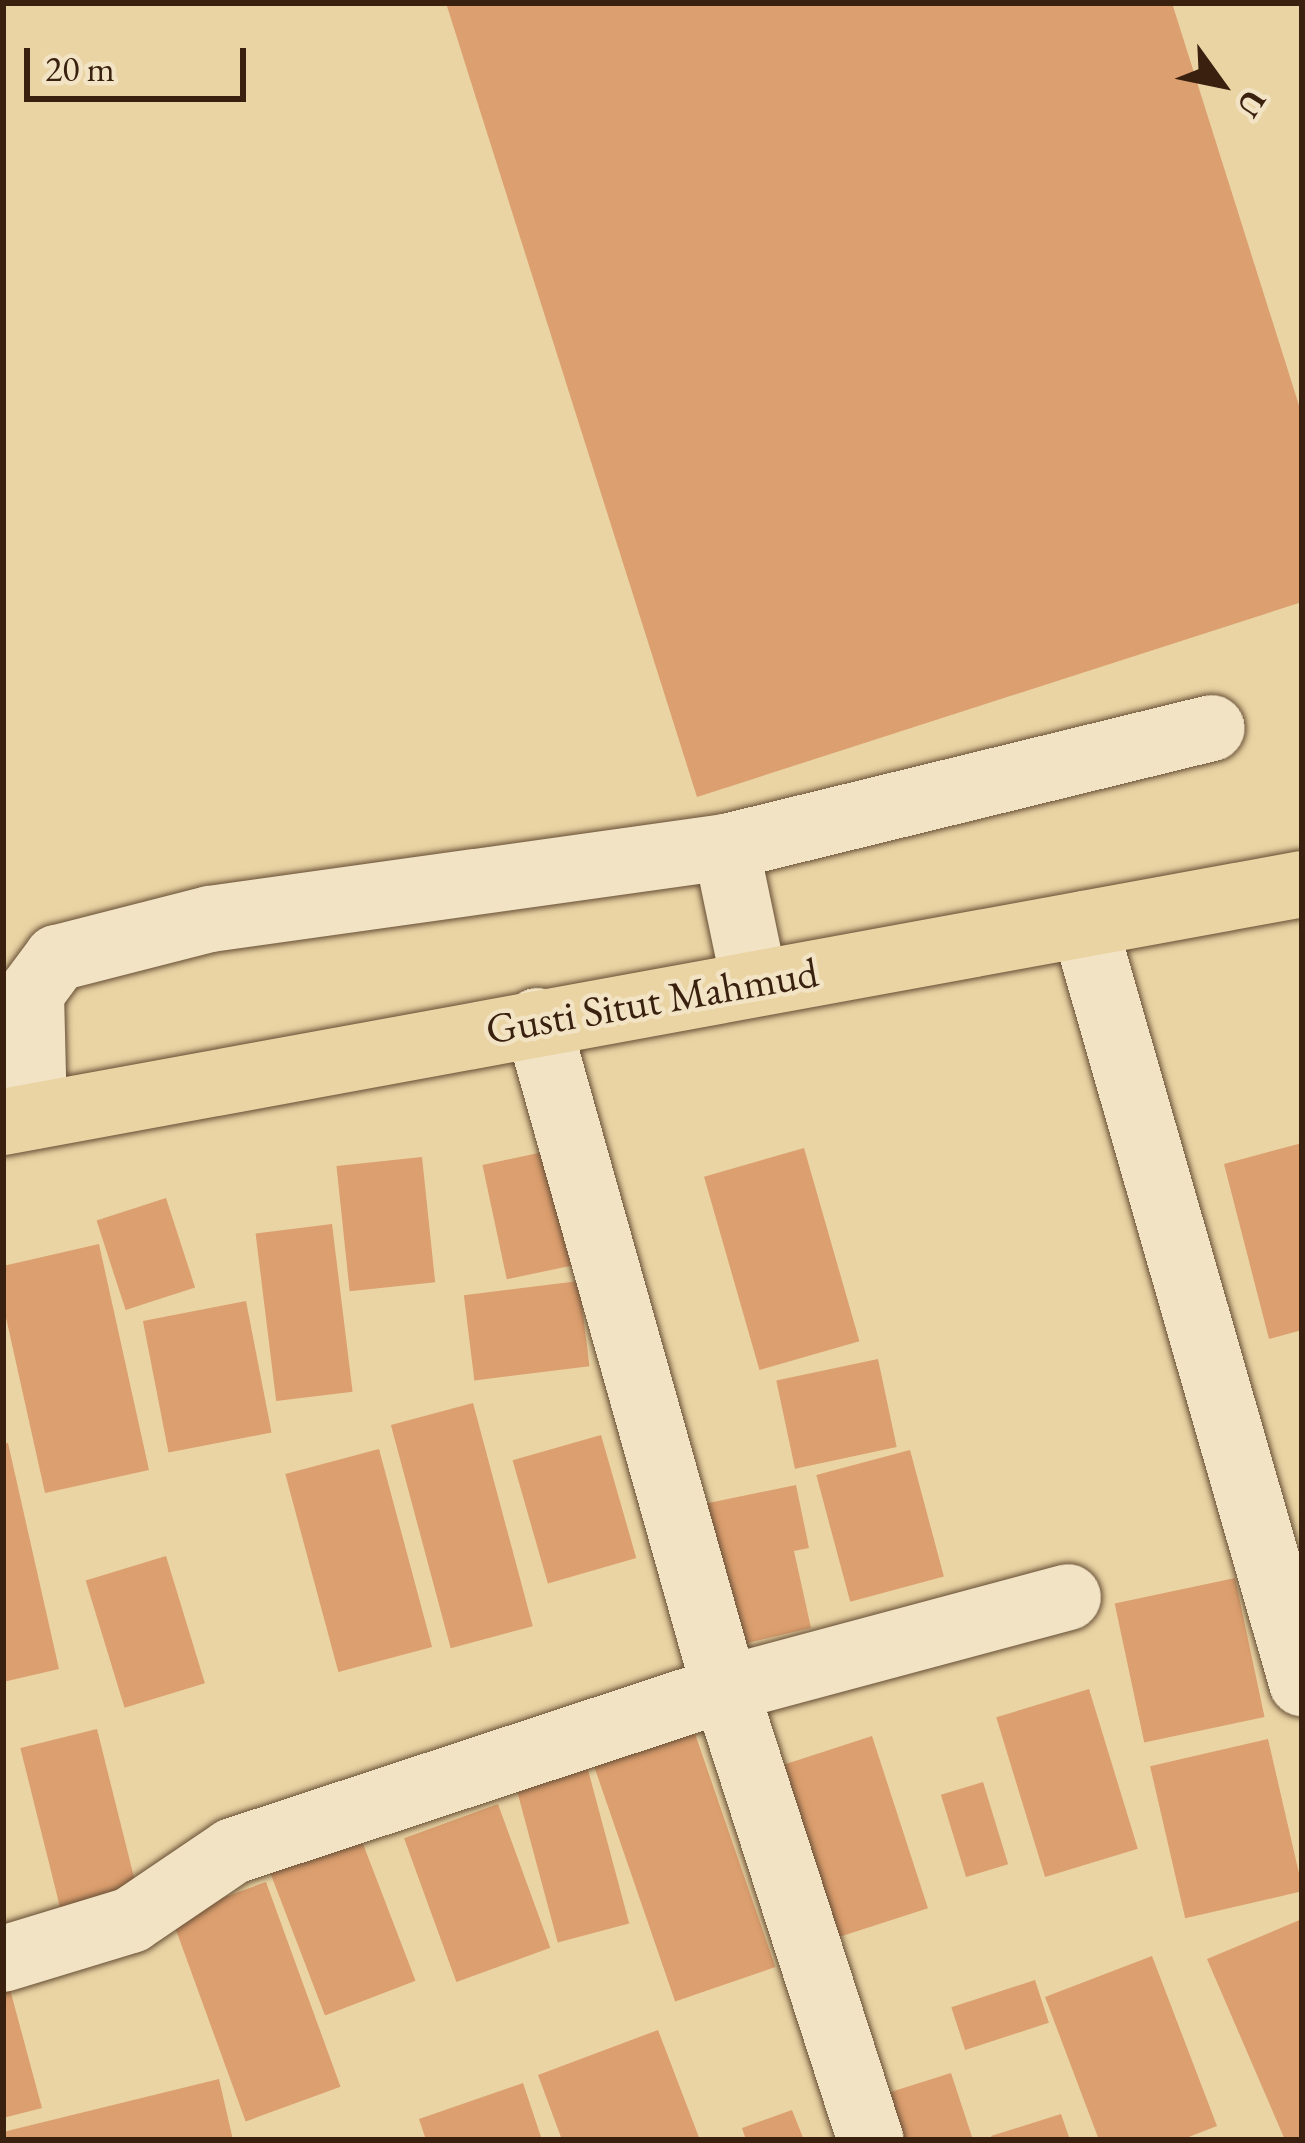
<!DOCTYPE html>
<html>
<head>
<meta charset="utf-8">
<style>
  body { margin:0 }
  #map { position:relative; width:1305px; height:2143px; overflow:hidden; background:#ead4a4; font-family:"EB Garamond",serif }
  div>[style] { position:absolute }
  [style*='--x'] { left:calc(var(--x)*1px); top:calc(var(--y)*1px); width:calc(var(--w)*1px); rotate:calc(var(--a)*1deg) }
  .building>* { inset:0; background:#dc9f6f; transform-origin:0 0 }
  .roads { filter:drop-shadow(0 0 3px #654d34) drop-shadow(0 0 3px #654d34) }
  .minor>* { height:66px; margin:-33px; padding:0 33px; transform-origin:33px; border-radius:33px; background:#f1e3c4 }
  .highway>* { height:66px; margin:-33px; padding:0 33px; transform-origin:33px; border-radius:33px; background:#ead4a4 }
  span { translate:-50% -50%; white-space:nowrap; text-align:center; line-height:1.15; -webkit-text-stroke:9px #f1e3c4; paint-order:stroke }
  .street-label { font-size:42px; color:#39200f }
  .frame { position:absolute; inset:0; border:6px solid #39200f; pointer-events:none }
  .north { position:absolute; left:1161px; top:24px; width:120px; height:120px; -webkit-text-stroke:9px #f1e3c4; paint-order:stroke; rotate:123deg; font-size:33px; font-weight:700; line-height:48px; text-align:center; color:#39200f }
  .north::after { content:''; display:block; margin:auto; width:42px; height:54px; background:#39200f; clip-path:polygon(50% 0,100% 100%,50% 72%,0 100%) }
  .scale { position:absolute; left:24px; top:48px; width:222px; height:54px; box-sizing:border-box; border:6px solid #39200f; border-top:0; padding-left:15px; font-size:36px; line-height:42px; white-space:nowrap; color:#39200f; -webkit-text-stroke:9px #f1e3c4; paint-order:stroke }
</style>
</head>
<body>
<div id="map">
  <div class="building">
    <i style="clip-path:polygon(446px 3px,1172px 3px,1302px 415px,1302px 602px,697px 797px)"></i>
    <i style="clip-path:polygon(1302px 1143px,1302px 1330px,1269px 1339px,1224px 1164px)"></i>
    <i style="left:804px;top:1148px;width:201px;height:104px;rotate:74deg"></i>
    <i style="left:548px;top:1151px;width:117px;height:67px;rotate:78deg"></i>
    <i style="left:422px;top:1157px;width:126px;height:86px;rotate:84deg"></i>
    <i style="left:166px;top:1198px;width:94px;height:73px;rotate:72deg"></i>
    <i style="left:332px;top:1224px;width:169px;height:77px;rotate:83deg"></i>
    <i style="clip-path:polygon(99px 1244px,149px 1470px,45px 1493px,3px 1304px,3px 1266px)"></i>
    <i style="left:579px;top:1281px;width:86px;height:116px;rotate:83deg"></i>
    <i style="left:246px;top:1301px;width:134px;height:105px;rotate:79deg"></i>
    <i style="left:878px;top:1359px;width:90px;height:104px;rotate:78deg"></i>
    <i style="left:473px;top:1403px;width:231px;height:85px;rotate:75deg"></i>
    <i style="left:601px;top:1435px;width:128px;height:92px;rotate:74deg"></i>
    <i style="clip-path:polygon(8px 1443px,59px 1669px,3px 1682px,3px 1444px)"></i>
    <i style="left:379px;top:1449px;width:205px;height:97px;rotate:75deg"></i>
    <i style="left:910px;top:1450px;width:131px;height:97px;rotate:75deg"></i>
    <i style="clip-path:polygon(796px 1485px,809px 1548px,794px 1551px,811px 1628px,730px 1647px,694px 1506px)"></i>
    <i style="left:166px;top:1556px;width:133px;height:84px;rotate:73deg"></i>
    <i style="left:1235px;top:1578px;width:142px;height:123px;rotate:78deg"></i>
    <i style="left:1089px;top:1689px;width:167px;height:97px;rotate:73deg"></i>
    <i style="left:692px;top:1725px;width:256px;height:106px;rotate:71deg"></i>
    <i style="left:97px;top:1729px;width:174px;height:79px;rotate:76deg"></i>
    <i style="left:872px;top:1736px;width:181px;height:114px;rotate:72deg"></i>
    <i style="left:1268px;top:1739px;width:156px;height:121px;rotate:77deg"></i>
    <i style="left:587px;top:1766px;width:163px;height:74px;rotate:75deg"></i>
    <i style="left:983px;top:1782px;width:86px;height:44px;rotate:73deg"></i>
    <i style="left:498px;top:1804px;width:153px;height:100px;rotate:70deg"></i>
    <i style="left:360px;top:1836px;width:155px;height:97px;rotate:69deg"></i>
    <i style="left:266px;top:1882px;width:218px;height:101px;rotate:70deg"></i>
    <i style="clip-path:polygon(1302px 1919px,1302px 2140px,1285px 2140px,1207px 1959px)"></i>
    <i style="clip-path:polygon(1152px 1956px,1217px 2126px,1181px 2140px,1099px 2140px,1045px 1997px)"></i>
    <i style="left:1035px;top:1980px;width:45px;height:88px;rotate:72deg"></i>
    <i style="clip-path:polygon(8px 1982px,42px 2108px,3px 2118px,3px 1983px)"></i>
    <i style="clip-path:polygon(658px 2030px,700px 2140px,562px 2140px,538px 2075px)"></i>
    <i style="clip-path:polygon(951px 2073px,973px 2140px,893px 2140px,878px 2096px)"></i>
    <i style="clip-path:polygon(219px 2079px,233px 2140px,3px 2140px,3px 2132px)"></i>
    <i style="clip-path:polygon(523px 2083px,542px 2140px,426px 2140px,419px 2119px)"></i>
    <i style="clip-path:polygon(792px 2110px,804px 2140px,746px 2140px,742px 2128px)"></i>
    <i style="clip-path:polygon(1061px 2114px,1070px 2140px,993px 2140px,991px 2136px)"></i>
  </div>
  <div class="roads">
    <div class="minor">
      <i style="--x:1084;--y:924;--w:790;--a:73.97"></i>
      <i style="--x:754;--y:981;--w:137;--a:-101.8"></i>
      <i style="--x:726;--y:847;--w:500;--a:-13.76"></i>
      <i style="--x:537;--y:1021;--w:694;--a:74.28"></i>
      <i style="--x:725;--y:1689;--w:474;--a:72.1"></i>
      <i style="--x:34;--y:1116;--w:123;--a:-91.4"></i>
      <i style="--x:31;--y:993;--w:44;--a:-53.4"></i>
      <i style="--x:57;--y:958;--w:158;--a:-14.3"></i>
      <i style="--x:210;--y:919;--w:521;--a:-7.94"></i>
      <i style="--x:3;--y:1959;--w:134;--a:-16.9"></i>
      <i style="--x:131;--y:1920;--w:123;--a:-34.1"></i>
      <i style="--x:233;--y:1851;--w:518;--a:-18.23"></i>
      <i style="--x:725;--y:1689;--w:355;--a:-15"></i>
    </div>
    <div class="highway">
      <i style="--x:3;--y:1122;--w:1321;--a:-10.38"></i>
    </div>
  </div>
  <div class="street-label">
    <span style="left:652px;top:1001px;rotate:-10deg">Gusti Situt Mahmud</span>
  </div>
  <div class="frame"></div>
  <div class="north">U</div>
  <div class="scale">20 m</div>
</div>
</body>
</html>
